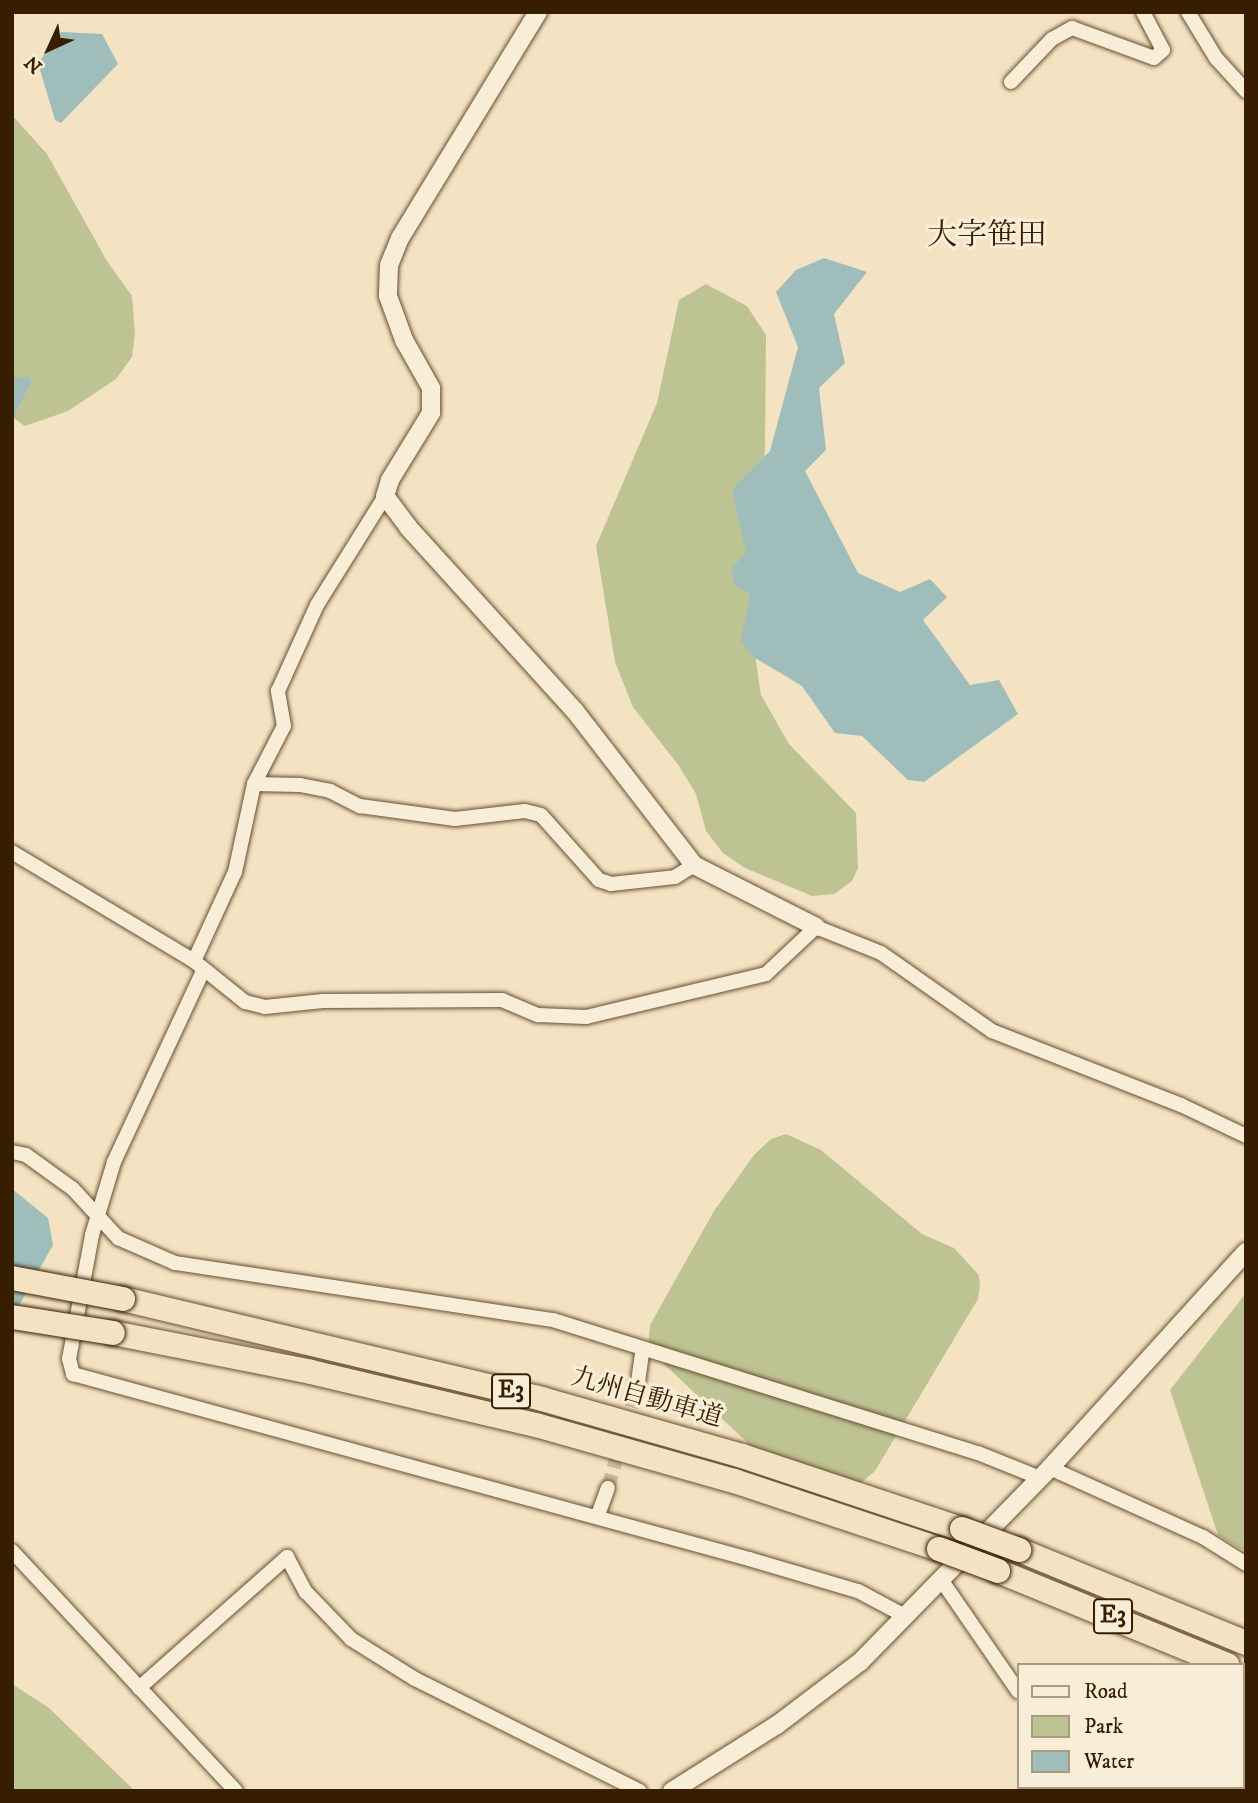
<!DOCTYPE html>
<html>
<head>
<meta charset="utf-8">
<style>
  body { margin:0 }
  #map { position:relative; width:1258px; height:1803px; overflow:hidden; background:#f4e3c2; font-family:"IM FELL DW Pica","Noto Serif JP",serif }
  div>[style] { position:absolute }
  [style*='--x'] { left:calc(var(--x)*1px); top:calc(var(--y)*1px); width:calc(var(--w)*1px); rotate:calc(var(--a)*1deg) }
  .green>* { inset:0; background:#bdc392 }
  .water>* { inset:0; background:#9ebdbb }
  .minor-tunnel>* { height:14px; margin-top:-7px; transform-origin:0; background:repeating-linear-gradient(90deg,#cebc9b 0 14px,transparent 0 21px) }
  .roads { filter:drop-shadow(0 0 2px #674f30) drop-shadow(0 0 2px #674f30) }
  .minor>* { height:14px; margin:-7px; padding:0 7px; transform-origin:7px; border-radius:7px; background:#f8edd7 }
  .tertiary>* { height:18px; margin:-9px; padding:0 9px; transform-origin:9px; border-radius:9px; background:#f8edd7 }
  .motorway>* { height:24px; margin:-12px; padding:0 12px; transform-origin:12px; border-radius:12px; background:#f4e3c2 }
  .bridges { filter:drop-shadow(0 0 2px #381e00) drop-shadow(0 0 2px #381e00) }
  .motorway-bridge>* { height:24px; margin:-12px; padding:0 12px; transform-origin:12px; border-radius:12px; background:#f4e3c2 }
  span { translate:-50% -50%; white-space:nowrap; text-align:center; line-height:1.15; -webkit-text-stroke:6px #f8edd7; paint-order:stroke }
  .shield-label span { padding:2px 5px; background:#f8edd7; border:2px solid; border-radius:5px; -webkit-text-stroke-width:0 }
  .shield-label { font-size:24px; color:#381e00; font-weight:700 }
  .street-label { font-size:26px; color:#381e00 }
  .quarter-label { font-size:30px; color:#381e00 }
  .frame { position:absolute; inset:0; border:14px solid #381e00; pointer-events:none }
  .legend { position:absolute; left:1017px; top:1663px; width:228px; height:126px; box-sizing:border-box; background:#f8edd7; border:2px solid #ab9a81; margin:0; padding:9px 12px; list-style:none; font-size:21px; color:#381e00 }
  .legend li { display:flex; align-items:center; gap:14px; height:35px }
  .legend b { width:35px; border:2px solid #ab9a81 }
  .north { position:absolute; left:14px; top:14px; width:70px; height:70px; -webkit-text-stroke:5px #f8edd7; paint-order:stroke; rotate:225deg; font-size:19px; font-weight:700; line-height:28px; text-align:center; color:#381e00 }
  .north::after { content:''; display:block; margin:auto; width:24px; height:32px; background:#381e00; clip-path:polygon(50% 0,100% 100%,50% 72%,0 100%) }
</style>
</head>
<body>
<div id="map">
  <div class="green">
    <i style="clip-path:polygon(12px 115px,47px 154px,107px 261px,132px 296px,135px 334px,132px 357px,116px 379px,68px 411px,25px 426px,12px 417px)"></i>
    <i style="clip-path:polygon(706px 284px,747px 306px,766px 335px,765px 448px,752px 634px,761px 695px,789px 744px,856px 813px,858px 868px,852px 881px,834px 894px,812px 896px,745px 868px,723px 853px,706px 831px,696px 794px,679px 766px,633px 707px,615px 662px,596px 546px,657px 403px,679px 300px)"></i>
    <i style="clip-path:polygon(786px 1134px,821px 1150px,922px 1234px,954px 1248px,978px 1274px,980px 1283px,978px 1299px,875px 1471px,837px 1503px,819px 1503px,786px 1479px,648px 1349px,650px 1325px,714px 1211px,754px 1155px,771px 1139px)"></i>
    <i style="clip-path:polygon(1246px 1293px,1246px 1552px,1218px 1535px,1170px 1390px)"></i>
    <i style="clip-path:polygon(12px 1684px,49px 1708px,135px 1791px,12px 1791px)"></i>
  </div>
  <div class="water">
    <i style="clip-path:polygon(61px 32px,102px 34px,118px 64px,61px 123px,55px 120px,38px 63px)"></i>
    <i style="clip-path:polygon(824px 258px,867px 272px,834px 314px,845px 363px,819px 388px,826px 450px,805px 471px,858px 573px,900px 592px,930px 579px,947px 597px,923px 620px,970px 685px,999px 680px,1018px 714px,924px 782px,908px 780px,862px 736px,835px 733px,802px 686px,752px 656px,741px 640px,750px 594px,734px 585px,732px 568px,746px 553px,732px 489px,770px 451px,798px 347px,776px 292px,796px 270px)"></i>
    <i style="clip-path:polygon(27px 376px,32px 381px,12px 419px,12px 378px)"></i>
    <i style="clip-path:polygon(12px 1189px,48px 1218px,53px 1245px,12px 1318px)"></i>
  </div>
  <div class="minor-tunnel">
    <i style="--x:608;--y:1488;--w:110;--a:-74.2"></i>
  </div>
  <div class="roads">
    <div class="minor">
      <i style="--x:1188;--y:12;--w:54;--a:58.7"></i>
      <i style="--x:1216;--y:58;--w:45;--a:47.7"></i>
      <i style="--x:1011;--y:82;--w:59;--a:-46.4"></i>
      <i style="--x:1052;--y:39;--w:23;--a:-29"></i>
      <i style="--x:1072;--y:28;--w:87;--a:20.1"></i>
      <i style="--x:1154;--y:58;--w:12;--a:-42"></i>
      <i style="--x:1163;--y:50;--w:43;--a:-117.8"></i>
      <i style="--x:254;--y:784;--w:46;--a:1.2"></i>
      <i style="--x:300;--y:785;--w:31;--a:11"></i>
      <i style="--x:330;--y:791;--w:34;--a:27"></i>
      <i style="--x:360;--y:806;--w:96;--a:7.8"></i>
      <i style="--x:455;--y:819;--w:70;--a:-6.5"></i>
      <i style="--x:525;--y:811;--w:16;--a:14"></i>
      <i style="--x:541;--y:815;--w:87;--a:48.3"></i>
      <i style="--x:599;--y:880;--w:13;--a:18"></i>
      <i style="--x:611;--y:884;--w:64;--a:-6.2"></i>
      <i style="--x:675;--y:877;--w:22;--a:-32"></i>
      <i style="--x:12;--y:852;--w:212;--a:30.9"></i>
      <i style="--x:194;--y:961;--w:65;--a:38.8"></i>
      <i style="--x:245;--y:1002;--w:21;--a:14"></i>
      <i style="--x:265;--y:1007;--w:58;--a:-5.9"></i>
      <i style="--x:323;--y:1001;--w:179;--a:-0.3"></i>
      <i style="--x:502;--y:1000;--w:39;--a:23"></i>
      <i style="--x:538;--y:1015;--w:48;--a:2.4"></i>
      <i style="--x:586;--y:1017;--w:185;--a:-13.4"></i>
      <i style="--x:766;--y:974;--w:69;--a:-43.2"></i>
      <i style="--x:816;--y:927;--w:70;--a:21.8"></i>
      <i style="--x:881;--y:953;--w:136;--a:35.1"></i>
      <i style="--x:992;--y:1031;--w:203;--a:21.4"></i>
      <i style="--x:1181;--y:1105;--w:72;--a:25.5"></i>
      <i style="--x:194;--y:961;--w:98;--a:-65.3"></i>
      <i style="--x:235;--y:872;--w:90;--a:-77.8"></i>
      <i style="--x:254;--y:784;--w:65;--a:-62.7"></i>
      <i style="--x:284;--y:726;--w:36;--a:-100"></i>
      <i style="--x:278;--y:691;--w:94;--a:-65.6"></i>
      <i style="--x:317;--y:605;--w:128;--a:-58"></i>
      <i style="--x:203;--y:971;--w:211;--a:115"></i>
      <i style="--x:114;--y:1162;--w:76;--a:106.8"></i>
      <i style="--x:92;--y:1235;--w:126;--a:100.5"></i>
      <i style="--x:69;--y:1359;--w:16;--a:75"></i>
      <i style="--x:73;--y:1374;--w:701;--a:15.31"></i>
      <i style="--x:749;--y:1559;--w:114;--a:16.4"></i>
      <i style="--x:858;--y:1591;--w:55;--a:28"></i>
      <i style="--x:12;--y:1152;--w:14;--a:12"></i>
      <i style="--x:26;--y:1155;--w:58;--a:35.9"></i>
      <i style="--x:73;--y:1189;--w:67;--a:47.4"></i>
      <i style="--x:118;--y:1238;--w:62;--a:23.7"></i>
      <i style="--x:175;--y:1263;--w:382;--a:8.6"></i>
      <i style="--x:553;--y:1320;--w:445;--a:17.4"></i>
      <i style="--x:978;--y:1453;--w:67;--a:22"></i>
      <i style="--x:638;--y:1382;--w:34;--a:-82"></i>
      <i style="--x:1050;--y:1468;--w:168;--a:24.3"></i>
      <i style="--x:1203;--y:1537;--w:51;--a:32.1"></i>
      <i style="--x:598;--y:1515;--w:29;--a:-70"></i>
      <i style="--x:12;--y:1551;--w:328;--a:47"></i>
      <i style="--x:942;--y:1581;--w:134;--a:55.4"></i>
      <i style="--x:139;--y:1688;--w:198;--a:-41.5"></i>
      <i style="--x:287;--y:1557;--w:40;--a:62"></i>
      <i style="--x:306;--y:1592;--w:65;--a:46.2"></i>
      <i style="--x:351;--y:1639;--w:75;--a:32"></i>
      <i style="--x:415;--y:1679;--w:251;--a:26.5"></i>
      <i style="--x:1242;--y:1751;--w:5;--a:-37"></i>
      <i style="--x:1086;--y:1787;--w:4;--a:63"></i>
      <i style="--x:1199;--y:1791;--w:5;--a:-53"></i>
    </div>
    <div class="tertiary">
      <i style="--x:538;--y:12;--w:265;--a:121.4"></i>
      <i style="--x:400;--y:238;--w:29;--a:112"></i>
      <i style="--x:389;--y:265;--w:31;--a:92"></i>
      <i style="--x:388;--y:296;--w:47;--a:70"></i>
      <i style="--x:404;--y:340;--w:55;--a:60.6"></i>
      <i style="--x:431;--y:388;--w:25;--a:90"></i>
      <i style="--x:431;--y:413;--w:79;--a:121.5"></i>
      <i style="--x:390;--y:480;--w:17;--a:107"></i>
      <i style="--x:385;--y:496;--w:39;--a:53"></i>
      <i style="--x:408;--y:527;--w:248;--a:47.8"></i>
      <i style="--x:575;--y:711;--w:195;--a:52.3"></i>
      <i style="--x:694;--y:865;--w:137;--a:26.9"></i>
      <i style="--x:672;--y:1791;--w:124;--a:-32.2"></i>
      <i style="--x:777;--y:1725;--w:104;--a:-37.2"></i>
      <i style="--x:860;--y:1662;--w:272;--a:-45.6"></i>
      <i style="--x:1050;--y:1468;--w:292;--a:-47.8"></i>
    </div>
    <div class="motorway">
      <i style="--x:123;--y:1299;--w:431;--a:13.4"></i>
      <i style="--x:542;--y:1399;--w:208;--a:15.9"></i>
      <i style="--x:742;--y:1456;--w:232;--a:18.4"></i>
      <i style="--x:113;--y:1333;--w:202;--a:11.1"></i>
      <i style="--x:311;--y:1372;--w:231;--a:13.3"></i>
      <i style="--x:536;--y:1425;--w:206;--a:15.8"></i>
      <i style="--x:734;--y:1481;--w:216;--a:18.4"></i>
      <i style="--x:1019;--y:1550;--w:245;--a:22.3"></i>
      <i style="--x:998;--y:1571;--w:248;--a:22.3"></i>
      <i style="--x:1242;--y:1681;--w:4;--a:14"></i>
      <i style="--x:1242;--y:1791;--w:4;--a:-27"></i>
    </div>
  </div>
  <div class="bridges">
    <div class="motorway-bridge">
      <i style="--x:12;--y:1278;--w:113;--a:10.7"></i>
      <i style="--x:12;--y:1317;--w:102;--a:9"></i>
      <i style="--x:962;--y:1529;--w:61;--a:20.2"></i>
      <i style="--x:939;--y:1549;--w:63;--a:20.4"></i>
    </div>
  </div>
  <div class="shield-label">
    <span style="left:511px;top:1391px">E3</span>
    <span style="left:1113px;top:1616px">E3</span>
  </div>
  <div class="street-label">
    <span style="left:647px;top:1398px;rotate:16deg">九州自動車道</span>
  </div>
  <div class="quarter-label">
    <span style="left:987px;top:236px">大字笹田</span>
  </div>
  <div class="frame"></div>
  <ul class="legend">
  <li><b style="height:9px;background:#f8edd7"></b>Road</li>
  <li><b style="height:19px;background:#bdc392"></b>Park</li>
  <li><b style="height:19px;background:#9ebdbb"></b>Water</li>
  </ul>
  <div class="north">N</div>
</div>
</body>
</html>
